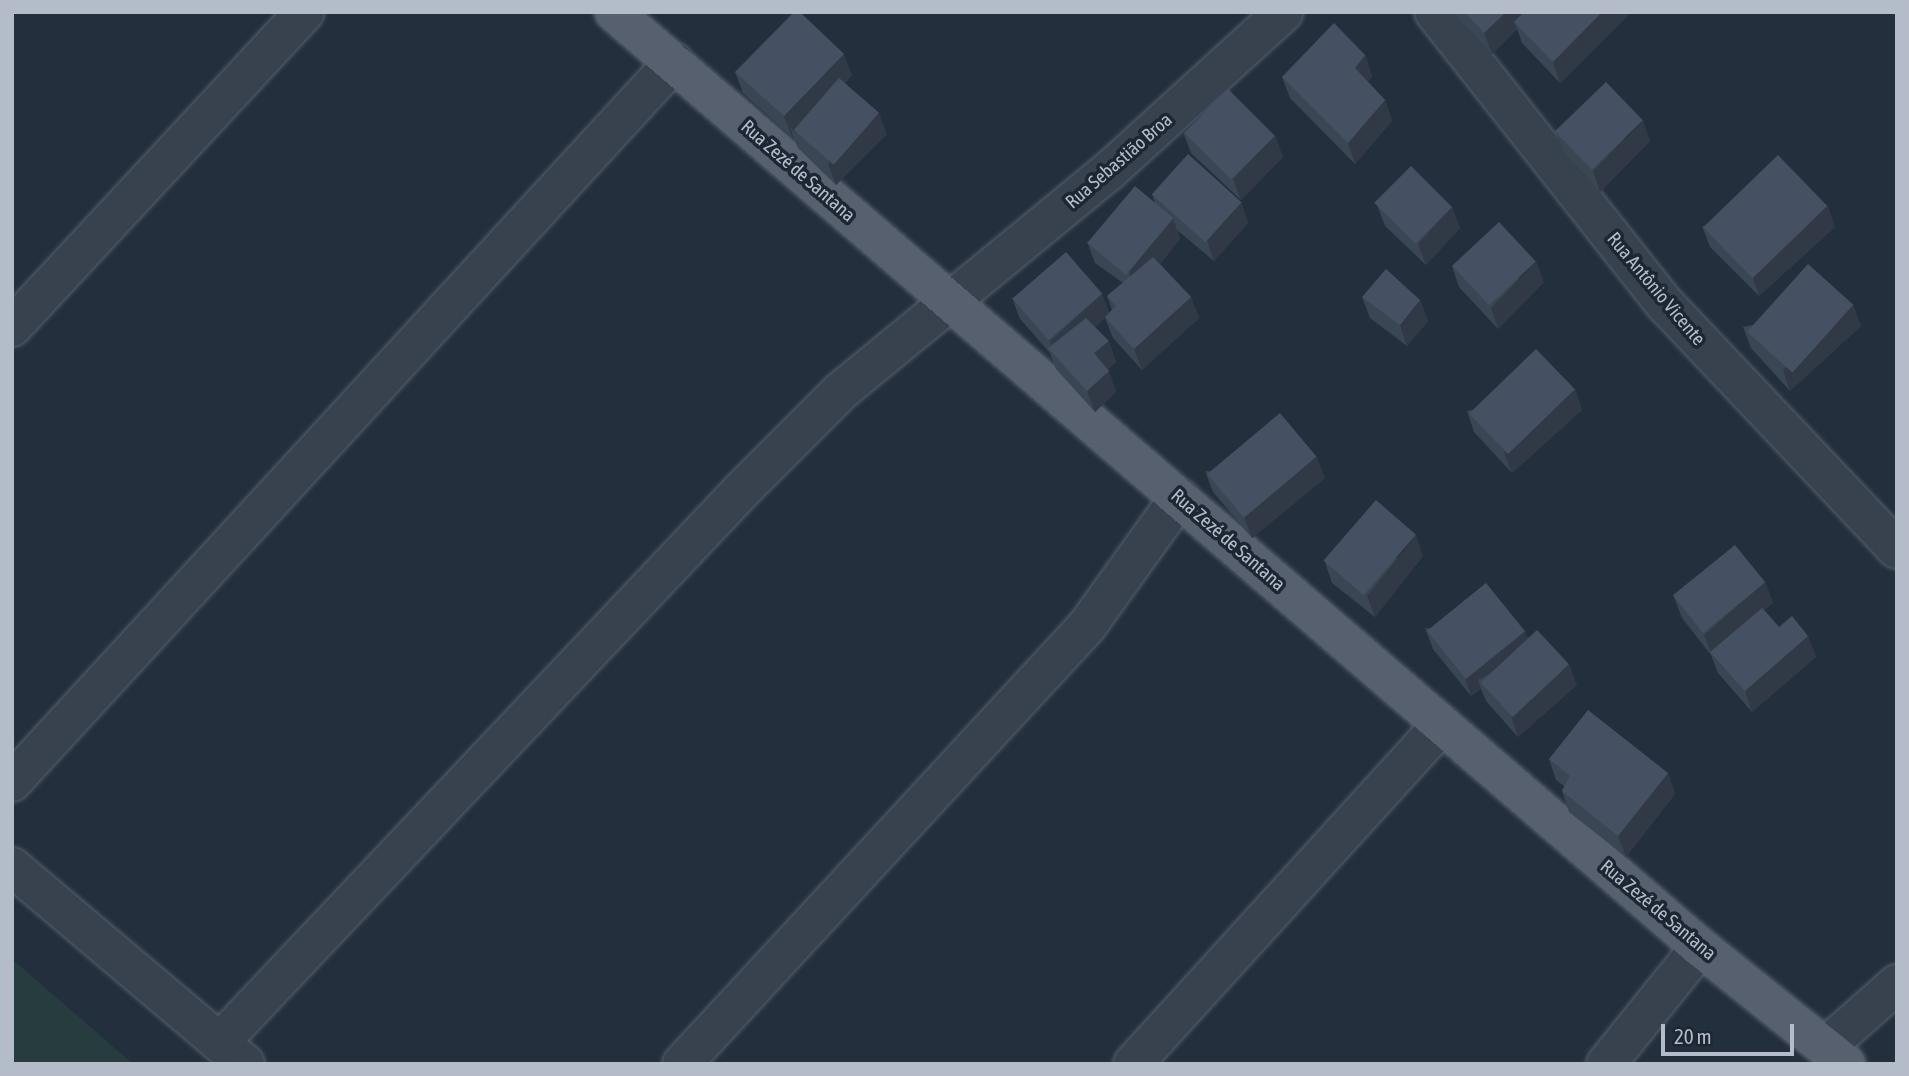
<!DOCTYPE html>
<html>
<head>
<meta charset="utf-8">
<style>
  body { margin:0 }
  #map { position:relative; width:1909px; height:1076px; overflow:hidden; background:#242f3e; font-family:"Asap Condensed",sans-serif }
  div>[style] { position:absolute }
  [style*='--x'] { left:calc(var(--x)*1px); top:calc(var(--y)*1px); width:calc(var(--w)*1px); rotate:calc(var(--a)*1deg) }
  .green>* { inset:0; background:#263c3f }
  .roads { filter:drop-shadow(0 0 2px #565f6c) drop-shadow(0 0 2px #565f6c) }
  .minor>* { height:38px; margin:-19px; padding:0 19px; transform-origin:19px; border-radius:19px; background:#38414e }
  .major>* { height:38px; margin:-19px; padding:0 19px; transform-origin:19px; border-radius:19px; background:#56606e }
  .wall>* { inset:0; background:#3b4654 }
  .shaded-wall>* { inset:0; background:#303945 }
  .building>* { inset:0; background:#455162; transform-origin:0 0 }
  span { translate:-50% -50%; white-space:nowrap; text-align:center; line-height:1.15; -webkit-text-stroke:7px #1d2633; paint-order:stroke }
  .street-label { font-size:19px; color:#b4bcc9 }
  .frame { position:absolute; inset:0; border:14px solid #b4bcc9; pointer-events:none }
  .scale { position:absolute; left:1661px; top:1024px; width:133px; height:32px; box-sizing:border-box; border:4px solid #b4bcc9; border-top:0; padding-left:9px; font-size:21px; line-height:24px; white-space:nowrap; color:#b4bcc9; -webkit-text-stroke:5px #1d2633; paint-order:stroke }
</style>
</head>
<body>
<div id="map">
  <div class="green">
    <i style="clip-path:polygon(12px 959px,133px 1064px,12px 1064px)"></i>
  </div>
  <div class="roads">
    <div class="minor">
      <i style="--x:1434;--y:12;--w:372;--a:51.7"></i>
      <i style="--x:1665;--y:304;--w:337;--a:46.6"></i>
      <i style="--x:12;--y:327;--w:430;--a:-47.1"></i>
      <i style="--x:12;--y:782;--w:978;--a:-47.4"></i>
      <i style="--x:12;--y:867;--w:305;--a:40.2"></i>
      <i style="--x:220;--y:1042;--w:761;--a:-46.6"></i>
      <i style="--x:743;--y:489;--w:139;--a:-45"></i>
      <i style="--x:841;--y:391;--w:347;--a:-39.4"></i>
      <i style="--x:1109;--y:171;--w:236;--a:-42.3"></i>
      <i style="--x:1827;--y:1046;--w:94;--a:-41.5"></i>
      <i style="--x:682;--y:1064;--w:597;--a:-47.24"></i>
      <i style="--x:1087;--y:626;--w:158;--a:-54.3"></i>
      <i style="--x:1133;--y:1064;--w:459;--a:-47.7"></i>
      <i style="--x:1606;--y:1064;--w:150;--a:-51.2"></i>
    </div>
    <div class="major">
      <i style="--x:614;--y:12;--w:1433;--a:40.73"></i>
      <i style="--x:1700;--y:947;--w:187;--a:38.7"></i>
    </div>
  </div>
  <div class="wall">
    <i style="clip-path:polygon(1456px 12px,1522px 12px,1522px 14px,1524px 12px,1631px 12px,1560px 83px,1522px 43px,1517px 29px,1492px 54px,1458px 18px)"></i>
    <i style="clip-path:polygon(1365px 55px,1372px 76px,1368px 82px,1385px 100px,1392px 121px,1355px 164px,1290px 98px,1282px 77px)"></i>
    <i style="clip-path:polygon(735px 72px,852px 75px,845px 83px,887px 134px,836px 185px,798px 148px,793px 136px,792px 137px,743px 93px)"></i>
    <i style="clip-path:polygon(1183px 132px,1275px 136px,1283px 157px,1241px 200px,1191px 153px)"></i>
    <i style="clip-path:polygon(1556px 132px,1650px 141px,1600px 192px,1564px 153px)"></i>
    <i style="clip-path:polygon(1152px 194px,1241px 202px,1248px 223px,1214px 261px,1177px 230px,1180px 239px,1160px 264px,1191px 297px,1199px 318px,1142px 370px,1113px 338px,1105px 318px,1095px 327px,1116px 362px,1108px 369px,1116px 392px,1095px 412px,1056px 369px,1050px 353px,1020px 319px,1012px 298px,1102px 294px,1109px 313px,1112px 310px,1107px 296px,1123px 283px,1095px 263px,1087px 242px,1155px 203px)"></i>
    <i style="clip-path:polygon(1377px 205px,1452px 207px,1460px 228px,1426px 265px,1385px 226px)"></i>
    <i style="clip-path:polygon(1702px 226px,1835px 227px,1759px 296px,1710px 247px)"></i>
    <i style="clip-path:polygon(1452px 266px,1544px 282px,1498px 329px,1459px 287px)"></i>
    <i style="clip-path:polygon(1362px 297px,1420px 300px,1428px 321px,1407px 346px,1370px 318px)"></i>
    <i style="clip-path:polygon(1853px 305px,1861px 326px,1790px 391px,1751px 348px,1743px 327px)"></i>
    <i style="clip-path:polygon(1575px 389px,1582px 410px,1512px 473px,1474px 432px,1467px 411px)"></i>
    <i style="clip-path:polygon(1205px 471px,1325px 478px,1252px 538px,1213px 492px)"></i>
    <i style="clip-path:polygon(1423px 556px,1375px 617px,1332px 583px,1325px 562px)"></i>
    <i style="clip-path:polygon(1765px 582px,1773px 603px,1764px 610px,1779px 627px,1808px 636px,1816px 657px,1752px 712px,1718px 673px,1711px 655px,1682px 618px,1674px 597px)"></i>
    <i style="clip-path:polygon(1425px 628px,1528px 637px,1577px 685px,1518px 737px,1486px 701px,1481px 689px,1471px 696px,1433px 649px)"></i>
    <i style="clip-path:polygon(1549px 759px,1668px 773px,1675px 794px,1626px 857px,1569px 812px,1562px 791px,1564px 786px,1556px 780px)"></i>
  </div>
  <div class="shaded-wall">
    <i style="clip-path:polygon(1506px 12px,1522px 12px,1525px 21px,1514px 22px,1517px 29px,1492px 54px,1484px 33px)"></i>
    <i style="clip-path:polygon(1602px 12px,1631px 12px,1560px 83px,1553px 62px)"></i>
    <i style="clip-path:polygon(844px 54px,852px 75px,796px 133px,790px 127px,793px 136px,792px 137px,784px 116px)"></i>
    <i style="clip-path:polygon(1365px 55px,1372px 76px,1363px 89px,1355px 68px)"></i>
    <i style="clip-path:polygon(1385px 100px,1392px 121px,1355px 164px,1348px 143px)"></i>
    <i style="clip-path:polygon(879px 113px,887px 134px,836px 185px,828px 164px)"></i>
    <i style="clip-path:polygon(1643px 120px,1650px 141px,1600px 192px,1593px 171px)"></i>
    <i style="clip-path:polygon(1275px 136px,1283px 157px,1241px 200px,1233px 179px)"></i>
    <i style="clip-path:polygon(1241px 202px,1248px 223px,1214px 261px,1207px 240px)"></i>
    <i style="clip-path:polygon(1828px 206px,1835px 227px,1759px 296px,1752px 275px)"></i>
    <i style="clip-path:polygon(1452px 207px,1460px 228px,1426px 265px,1418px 244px)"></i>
    <i style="clip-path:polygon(1173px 218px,1180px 239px,1137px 293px,1129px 272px)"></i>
    <i style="clip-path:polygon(1536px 261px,1544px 282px,1498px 329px,1491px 308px)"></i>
    <i style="clip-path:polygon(1102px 294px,1109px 315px,1059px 360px,1056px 357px,1050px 341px)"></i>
    <i style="clip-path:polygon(1191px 297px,1199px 318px,1142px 370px,1134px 349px)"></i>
    <i style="clip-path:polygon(1420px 300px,1428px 321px,1407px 346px,1400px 325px)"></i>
    <i style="clip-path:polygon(1853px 305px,1861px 326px,1790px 391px,1783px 370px)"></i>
    <i style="clip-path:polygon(1109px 341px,1116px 362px,1102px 374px,1094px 353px)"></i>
    <i style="clip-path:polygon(1109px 371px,1116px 392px,1095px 412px,1087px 391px)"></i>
    <i style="clip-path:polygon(1575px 389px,1582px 410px,1512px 473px,1504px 452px)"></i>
    <i style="clip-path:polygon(1317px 457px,1325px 478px,1252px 538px,1244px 517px)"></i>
    <i style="clip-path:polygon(1416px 535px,1423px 556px,1375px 617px,1367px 596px)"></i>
    <i style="clip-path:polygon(1765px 582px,1773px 603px,1712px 655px,1704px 635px)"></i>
    <i style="clip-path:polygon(1525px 631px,1533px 652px,1478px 680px,1481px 689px,1471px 696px,1464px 675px)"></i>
    <i style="clip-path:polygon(1808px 636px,1816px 657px,1752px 712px,1745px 691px)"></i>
    <i style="clip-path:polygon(1569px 664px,1577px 685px,1518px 737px,1511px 716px)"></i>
    <i style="clip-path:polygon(1668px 773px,1675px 794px,1626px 857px,1618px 836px)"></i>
  </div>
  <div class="building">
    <i style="clip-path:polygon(794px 12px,800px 12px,844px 54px,784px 116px,735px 72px)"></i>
    <i style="clip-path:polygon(1465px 12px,1506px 12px,1484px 33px)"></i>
    <i style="clip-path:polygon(1524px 12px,1602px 12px,1553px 62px,1514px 22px)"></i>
    <i style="clip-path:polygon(1334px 23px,1365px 55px,1355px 68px,1385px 100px,1348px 143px,1282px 77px)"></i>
    <i style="left:839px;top:78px;width:53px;height:69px;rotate:41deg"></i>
    <i style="left:1606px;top:82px;width:53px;height:71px;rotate:46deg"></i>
    <i style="left:1228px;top:89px;width:66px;height:62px;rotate:45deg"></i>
    <i style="left:1188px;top:154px;width:72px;height:54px;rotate:42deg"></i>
    <i style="left:1778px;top:155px;width:71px;height:104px;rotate:46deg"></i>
    <i style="left:1411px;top:166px;width:58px;height:52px;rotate:45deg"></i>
    <i style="left:1135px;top:186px;width:50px;height:74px;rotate:40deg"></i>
    <i style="left:1499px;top:222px;width:54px;height:64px;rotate:47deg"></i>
    <i style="left:1066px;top:252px;width:55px;height:71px;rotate:49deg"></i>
    <i style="clip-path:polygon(1153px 257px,1191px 297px,1134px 349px,1105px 317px,1116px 306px,1107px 296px)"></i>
    <i style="left:1808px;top:264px;width:61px;height:91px;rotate:42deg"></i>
    <i style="clip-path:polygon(1386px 269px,1420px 300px,1400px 325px,1362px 297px)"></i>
    <i style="clip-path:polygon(1086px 318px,1109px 341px,1094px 353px,1109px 371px,1087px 391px,1048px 348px)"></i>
    <i style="left:1536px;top:349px;width:56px;height:93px;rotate:46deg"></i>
    <i style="left:1280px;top:413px;width:57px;height:95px;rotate:50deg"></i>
    <i style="left:1376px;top:500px;width:53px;height:80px;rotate:41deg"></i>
    <i style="left:1735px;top:545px;width:48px;height:80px;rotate:51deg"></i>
    <i style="left:1486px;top:583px;width:62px;height:76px;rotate:51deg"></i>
    <i style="clip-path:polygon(1762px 608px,1779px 627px,1792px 616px,1808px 636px,1745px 691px,1710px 652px)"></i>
    <i style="left:1537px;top:630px;width:47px;height:77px;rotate:47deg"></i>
    <i style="clip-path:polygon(1588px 710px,1668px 773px,1618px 836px,1562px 791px,1570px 776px,1549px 759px)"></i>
  </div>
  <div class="street-label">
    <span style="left:1119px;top:161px;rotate:-41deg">Rua Sebastião Broa</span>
    <span style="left:798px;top:171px;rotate:41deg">Rua Zezé de Santana</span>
    <span style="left:1656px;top:289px;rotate:50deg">Rua Antônio Vicente</span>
    <span style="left:1228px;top:540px;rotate:41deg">Rua Zezé de Santana</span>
    <span style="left:1658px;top:910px;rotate:40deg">Rua Zezé de Santana</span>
  </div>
  <div class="frame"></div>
  <div class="scale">20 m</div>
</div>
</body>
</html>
